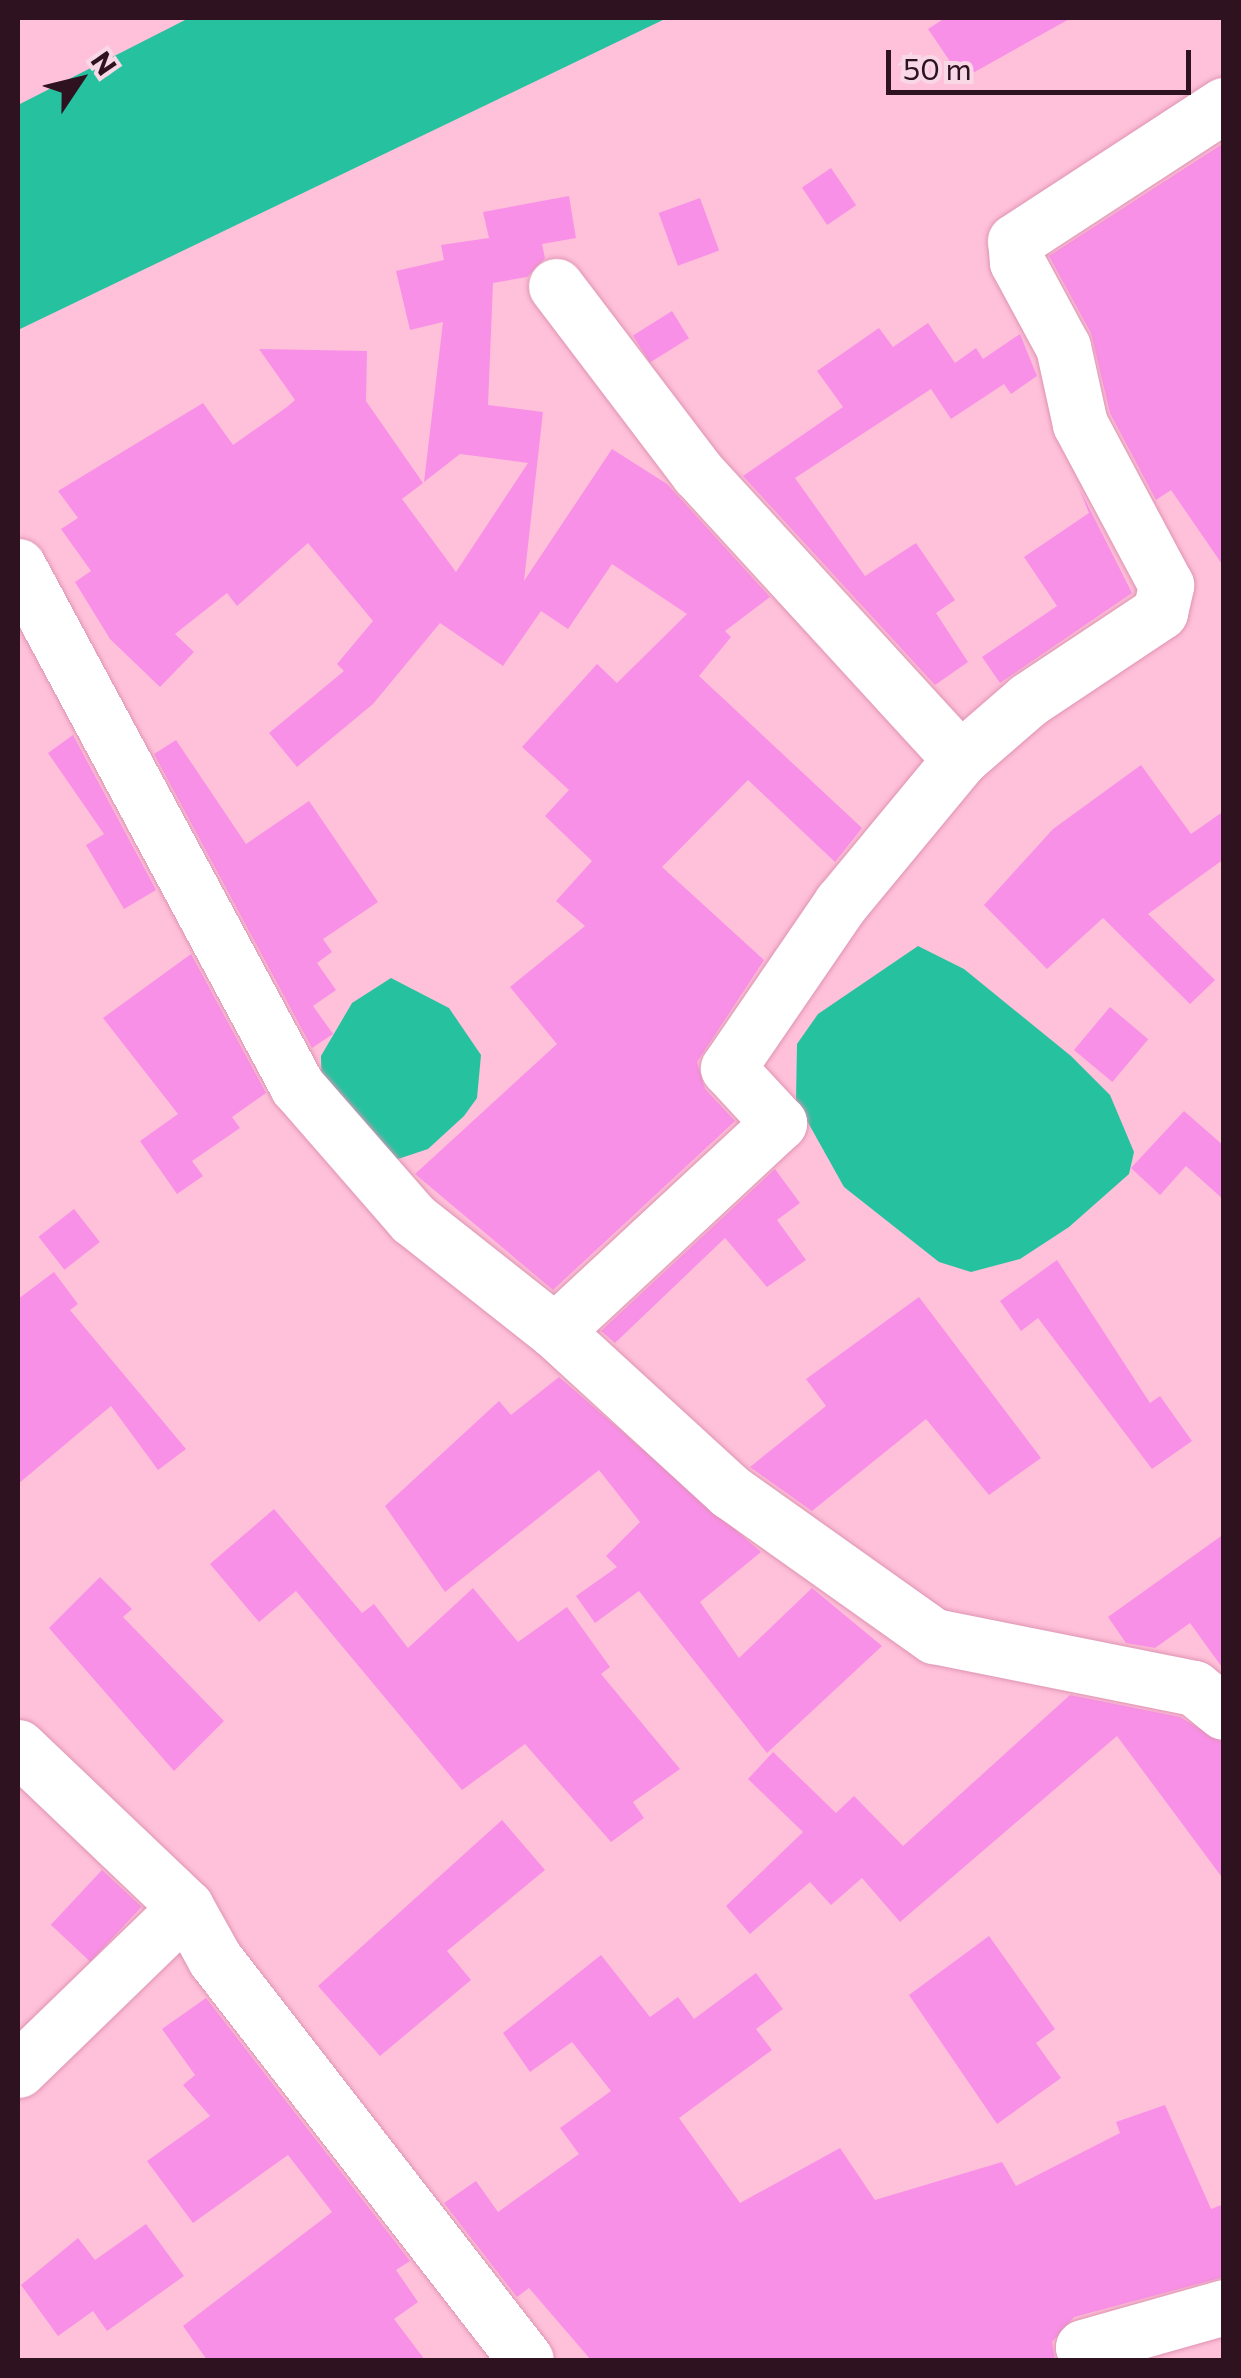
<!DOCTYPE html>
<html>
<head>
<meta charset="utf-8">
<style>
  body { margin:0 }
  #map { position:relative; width:1241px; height:2378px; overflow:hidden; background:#ffc0d9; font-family:Commissioner,sans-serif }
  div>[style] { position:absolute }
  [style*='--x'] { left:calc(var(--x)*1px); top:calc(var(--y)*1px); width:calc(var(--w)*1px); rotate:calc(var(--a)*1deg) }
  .water>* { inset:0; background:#26c2a0 }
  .building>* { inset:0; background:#f990e8; transform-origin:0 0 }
  .roads { filter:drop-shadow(0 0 2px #de94b3) drop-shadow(0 0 2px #de94b3) }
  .minor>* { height:55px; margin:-27.5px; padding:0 27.5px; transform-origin:27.5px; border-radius:27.5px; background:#fff }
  span { translate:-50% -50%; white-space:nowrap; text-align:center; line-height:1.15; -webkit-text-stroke:10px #f8d8e4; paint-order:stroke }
  .frame { position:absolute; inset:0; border:20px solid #2e121f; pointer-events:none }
  .north { position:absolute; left:30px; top:30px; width:100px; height:100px; -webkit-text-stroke:8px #f8d8e4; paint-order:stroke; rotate:55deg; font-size:28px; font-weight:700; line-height:40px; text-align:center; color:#2e121f }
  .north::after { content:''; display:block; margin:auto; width:35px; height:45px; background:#2e121f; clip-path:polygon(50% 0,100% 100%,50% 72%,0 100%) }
  .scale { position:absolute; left:886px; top:50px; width:305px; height:45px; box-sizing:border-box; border:5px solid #2e121f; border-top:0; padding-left:12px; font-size:30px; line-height:35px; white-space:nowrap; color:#2e121f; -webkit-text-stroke:8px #f8d8e4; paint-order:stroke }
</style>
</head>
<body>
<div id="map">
  <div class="water">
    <i style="clip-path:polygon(189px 18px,667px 18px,18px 330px,18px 105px)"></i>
    <i style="clip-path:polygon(918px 946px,964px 969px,1071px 1056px,1110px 1095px,1134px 1152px,1129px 1174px,1069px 1227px,1020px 1259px,971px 1272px,939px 1262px,844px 1187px,796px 1101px,797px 1044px,818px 1014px)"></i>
    <i style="clip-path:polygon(391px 978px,449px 1008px,481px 1055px,477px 1098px,464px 1116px,428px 1149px,389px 1162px,322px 1099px,321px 1056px,352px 1003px)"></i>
  </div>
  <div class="building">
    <i style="clip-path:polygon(945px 18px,1071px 18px,962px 79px,928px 29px)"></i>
    <i style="clip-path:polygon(1224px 143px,1224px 567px,1171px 490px,1156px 500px,1110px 413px,1091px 333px,1049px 256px)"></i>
    <i style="left:831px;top:168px;width:45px;height:35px;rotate:56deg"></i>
    <i style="clip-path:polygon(569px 196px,576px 238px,542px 244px,545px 258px,527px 277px,493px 283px,488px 405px,543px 412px,524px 581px,612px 449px,667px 484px,770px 597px,725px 631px,731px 637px,699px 676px,862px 828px,835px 862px,748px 780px,662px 867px,764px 960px,697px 1062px,705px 1089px,735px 1121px,553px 1290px,415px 1174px,557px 1044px,510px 987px,585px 926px,556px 901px,592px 861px,545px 816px,569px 790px,522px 747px,597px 664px,617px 683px,687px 614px,612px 564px,568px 629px,541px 611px,503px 666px,440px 623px,373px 704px,297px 767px,269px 733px,344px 671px,337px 664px,373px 621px,308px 543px,237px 606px,227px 593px,175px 634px,194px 652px,160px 687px,110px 639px,75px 582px,91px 571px,61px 529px,78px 518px,58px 491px,203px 403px,233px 445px,287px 407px,295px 400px,259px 349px,367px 351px,366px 401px,423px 483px,402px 499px,456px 572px,528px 463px,460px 454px,424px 482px,443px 322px,410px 330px,396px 271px,444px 260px,441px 245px,489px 238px,483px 212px)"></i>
    <i style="left:700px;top:198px;width:56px;height:44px;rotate:70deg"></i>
    <i style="left:672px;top:311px;width:32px;height:46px;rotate:58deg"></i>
    <i style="clip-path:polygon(928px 323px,955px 363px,976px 348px,983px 359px,1020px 334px,1037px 376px,1011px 394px,1004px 384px,951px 419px,931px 389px,795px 478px,865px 576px,916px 543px,955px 600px,936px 613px,968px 662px,935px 685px,743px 476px,843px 407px,817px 371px,879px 328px,893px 347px)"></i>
    <i style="clip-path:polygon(1079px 488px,1132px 593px,1000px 683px,982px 657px,1057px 606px,1024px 557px,1089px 513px)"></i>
    <i style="clip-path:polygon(73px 735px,156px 890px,124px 909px,86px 845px,104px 834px,48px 753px)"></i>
    <i style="clip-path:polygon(176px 740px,246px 844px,309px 801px,378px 902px,323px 939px,332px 952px,317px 963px,336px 990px,313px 1006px,333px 1034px,312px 1048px,154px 754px)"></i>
    <i style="clip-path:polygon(1141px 765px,1191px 834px,1224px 811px,1224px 859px,1148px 914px,1215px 980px,1190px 1004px,1103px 918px,1047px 969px,984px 905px,1053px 829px)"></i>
    <i style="clip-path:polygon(191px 954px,266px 1093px,232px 1117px,240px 1128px,192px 1161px,203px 1176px,177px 1194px,140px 1141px,178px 1114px,103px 1018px)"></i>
    <i style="left:1110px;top:1007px;width:50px;height:56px;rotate:40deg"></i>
    <i style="clip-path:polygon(1184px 1111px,1224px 1146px,1224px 1200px,1186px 1166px,1160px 1195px,1131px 1168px)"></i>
    <i style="clip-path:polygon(775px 1169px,800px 1203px,777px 1220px,806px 1260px,767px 1287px,725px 1238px,615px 1343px,601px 1331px)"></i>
    <i style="left:74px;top:1209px;width:42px;height:45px;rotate:52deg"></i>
    <i style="clip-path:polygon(1057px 1260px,1150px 1403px,1160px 1396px,1192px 1441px,1152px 1469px,1038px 1318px,1021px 1331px,1000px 1301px)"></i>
    <i style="clip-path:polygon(54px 1272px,78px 1304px,70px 1310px,186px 1449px,158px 1470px,111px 1406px,18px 1484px,18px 1299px)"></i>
    <i style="clip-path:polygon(919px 1297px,1041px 1458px,989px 1495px,926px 1419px,812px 1511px,750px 1467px,826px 1406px,806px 1379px)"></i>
    <i style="clip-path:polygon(559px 1377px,761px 1552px,700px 1602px,739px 1658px,812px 1588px,882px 1646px,767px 1753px,639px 1591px,595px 1623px,576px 1596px,617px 1567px,606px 1556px,640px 1522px,599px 1470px,445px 1592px,385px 1506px,499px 1401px,511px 1415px)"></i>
    <i style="clip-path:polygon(274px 1509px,362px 1613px,374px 1604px,408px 1648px,473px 1588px,518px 1642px,567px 1607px,610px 1667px,601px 1674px,680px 1769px,633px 1802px,644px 1818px,611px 1842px,525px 1744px,462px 1790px,296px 1591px,259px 1622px,210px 1564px)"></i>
    <i style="clip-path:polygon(1224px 1534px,1224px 1670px,1190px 1623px,1155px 1648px,1126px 1643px,1108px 1617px)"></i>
    <i style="clip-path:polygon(100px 1577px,132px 1609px,123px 1617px,224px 1721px,174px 1771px,49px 1628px)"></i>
    <i style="clip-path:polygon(1070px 1695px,1180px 1717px,1224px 1743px,1224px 1880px,1117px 1736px,900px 1922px,862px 1878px,831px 1905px,810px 1882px,750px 1934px,726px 1906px,803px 1832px,748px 1779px,773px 1752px,836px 1813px,854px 1796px,903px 1846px)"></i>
    <i style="clip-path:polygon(502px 1820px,545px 1870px,447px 1951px,471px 1980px,380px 2056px,318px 1986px)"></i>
    <i style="left:102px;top:1870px;width:54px;height:75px;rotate:43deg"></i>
    <i style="clip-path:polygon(989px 1936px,1055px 2029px,1036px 2043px,1061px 2078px,997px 2124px,909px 1995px)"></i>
    <i style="clip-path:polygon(601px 1955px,650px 2017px,678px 1997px,694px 2019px,756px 1973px,783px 2009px,756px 2029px,772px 2050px,679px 2118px,740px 2203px,840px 2148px,875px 2200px,1002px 2162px,1016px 2186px,1120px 2133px,1116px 2122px,1165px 2105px,1211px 2209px,1224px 2204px,1224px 2277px,1074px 2317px,1052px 2342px,1055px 2360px,591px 2360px,529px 2288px,517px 2297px,444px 2203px,476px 2181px,498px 2212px,579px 2154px,560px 2128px,611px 2091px,572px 2042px,530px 2072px,503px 2033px)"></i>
    <i style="clip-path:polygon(206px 1998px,410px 2261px,396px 2270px,418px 2302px,394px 2319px,425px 2360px,207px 2360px,183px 2326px,332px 2212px,288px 2155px,193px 2223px,147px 2161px,210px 2116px,183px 2085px,195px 2075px,162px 2029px)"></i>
    <i style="clip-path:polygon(146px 2224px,184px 2276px,107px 2331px,93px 2311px,58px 2336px,21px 2285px,78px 2238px,95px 2260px)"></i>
  </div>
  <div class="roads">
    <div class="minor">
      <i style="--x:556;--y:286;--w:235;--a:52.8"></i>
      <i style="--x:698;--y:473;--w:388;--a:47.5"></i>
      <i style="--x:18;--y:566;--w:590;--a:61.78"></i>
      <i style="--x:297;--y:1086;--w:176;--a:48.9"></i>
      <i style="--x:413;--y:1219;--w:181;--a:38.3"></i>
      <i style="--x:555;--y:1331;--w:239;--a:42.5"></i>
      <i style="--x:731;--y:1492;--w:249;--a:35.4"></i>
      <i style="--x:934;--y:1636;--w:265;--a:11.3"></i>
      <i style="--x:1194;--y:1688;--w:38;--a:39"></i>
      <i style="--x:555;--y:1331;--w:306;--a:-42.9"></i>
      <i style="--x:779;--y:1123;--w:75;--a:-132.8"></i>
      <i style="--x:728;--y:1068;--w:200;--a:-55.6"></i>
      <i style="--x:841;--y:903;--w:187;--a:-50.4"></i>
      <i style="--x:960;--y:759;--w:90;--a:-40.9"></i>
      <i style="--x:1028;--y:700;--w:159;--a:-33.7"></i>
      <i style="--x:1160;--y:612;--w:28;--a:-77"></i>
      <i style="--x:1166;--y:585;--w:183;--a:-118.1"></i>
      <i style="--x:1080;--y:424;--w:79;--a:-102.4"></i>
      <i style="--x:1063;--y:347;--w:97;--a:-118.4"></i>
      <i style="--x:1017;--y:262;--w:21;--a:-95"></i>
      <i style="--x:1015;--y:241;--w:249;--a:-33.1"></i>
      <i style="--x:18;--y:1747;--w:232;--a:43.6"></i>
      <i style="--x:186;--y:1907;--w:60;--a:60.9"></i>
      <i style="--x:215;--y:1959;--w:507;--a:52.2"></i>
      <i style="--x:18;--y:2070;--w:234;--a:-44.1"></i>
      <i style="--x:1089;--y:2360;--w:14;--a:-115"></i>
      <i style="--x:1083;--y:2347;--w:147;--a:-15.8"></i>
    </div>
  </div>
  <div class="frame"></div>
  <div class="north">N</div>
  <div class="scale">50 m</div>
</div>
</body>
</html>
